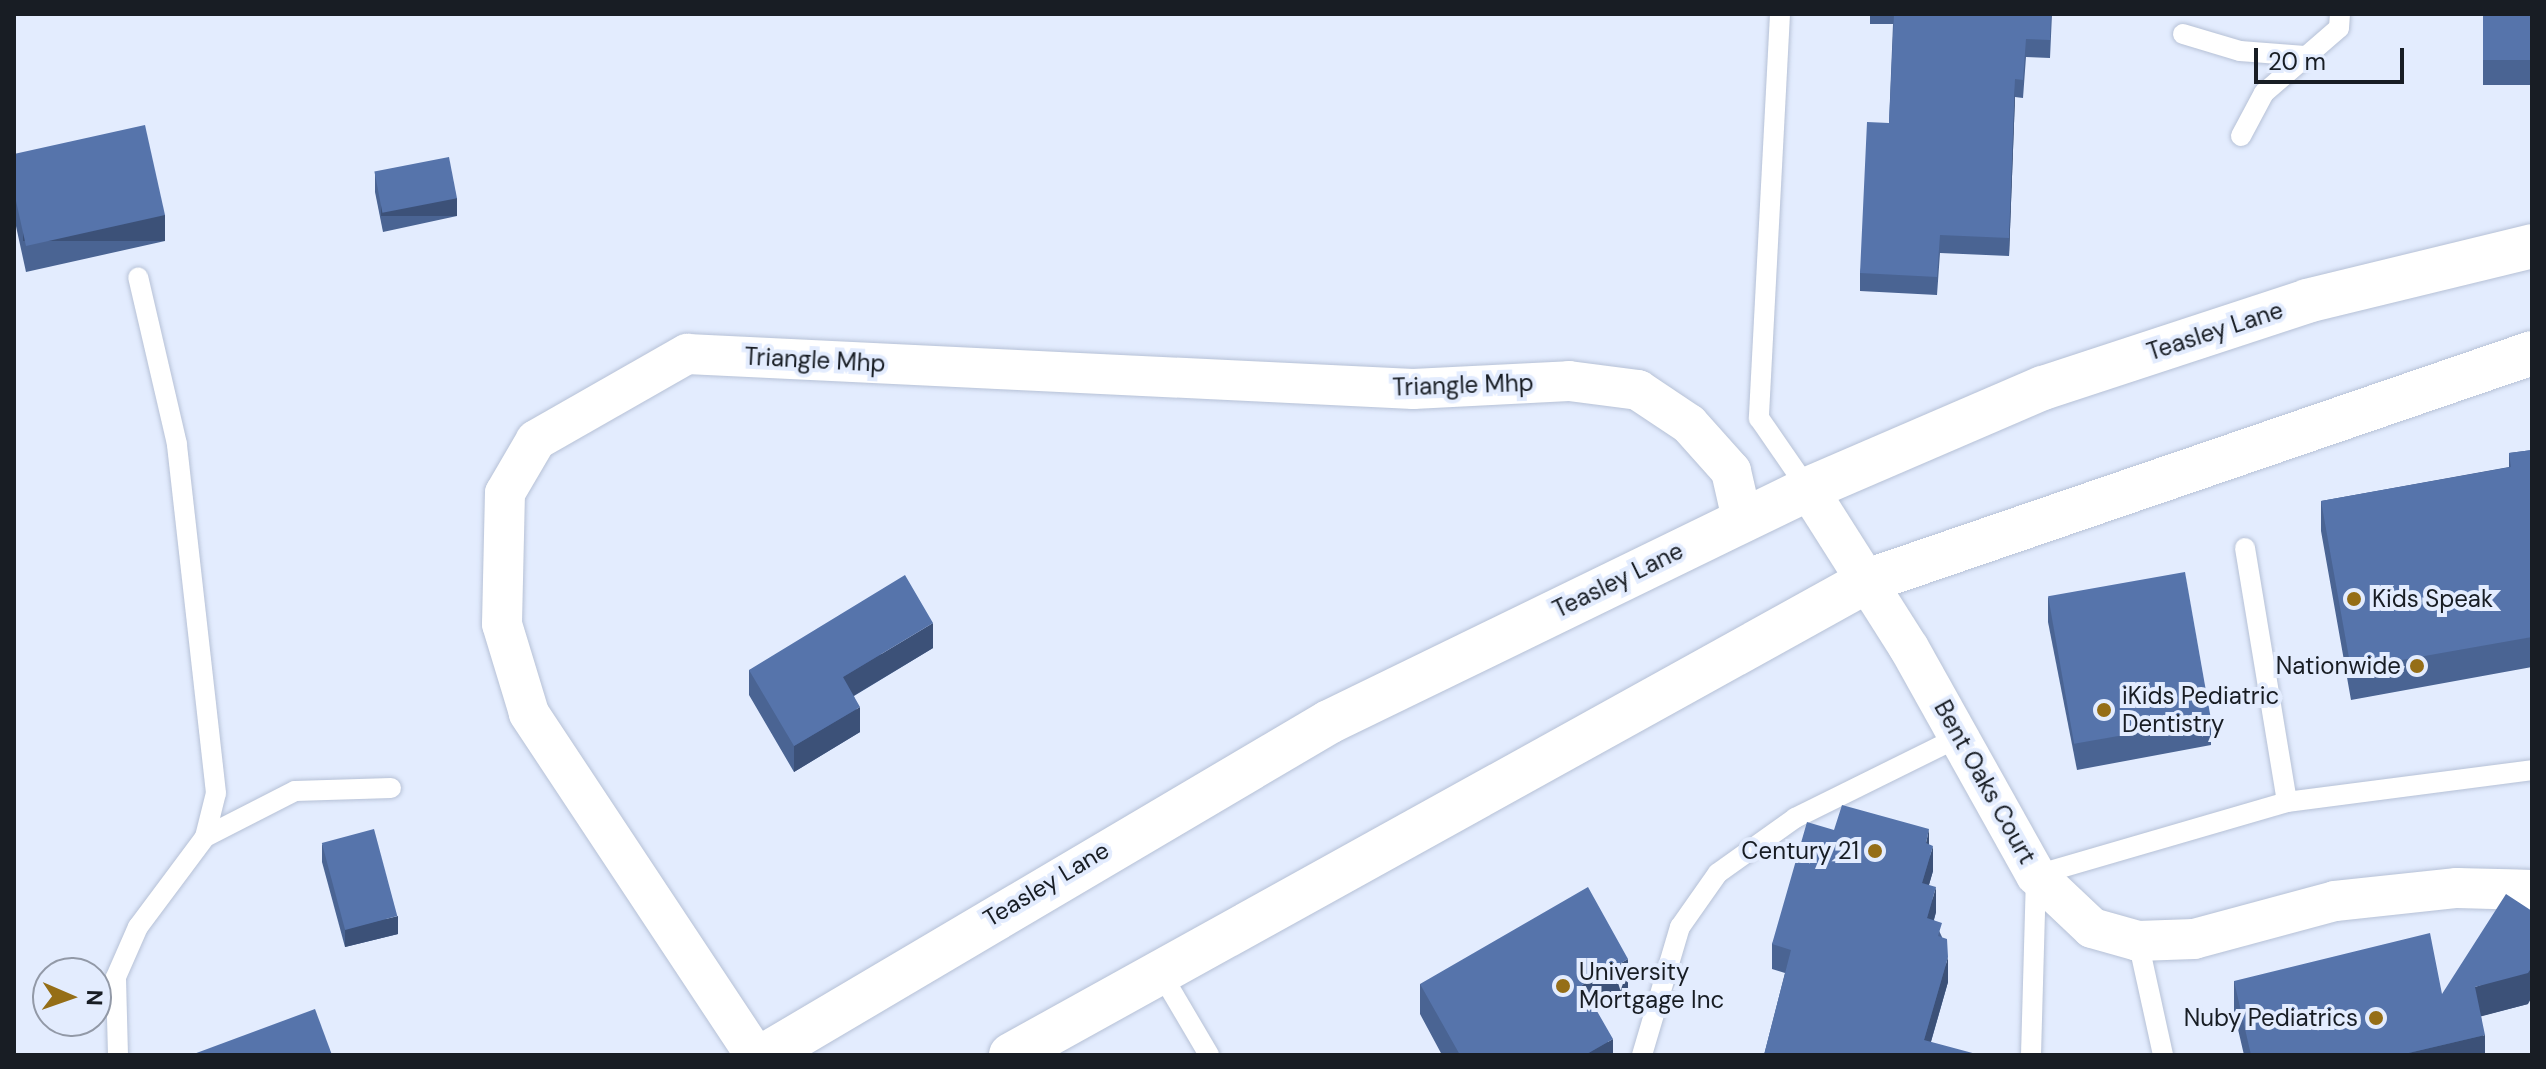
<!DOCTYPE html>
<html>
<head>
<meta charset="utf-8">
<style>
  body { margin:0 }
  #map { position:relative; width:2546px; height:1069px; overflow:hidden; background:#e3ecfe; font-family:"DM Sans",sans-serif }
  div>[style] { position:absolute }
  [style*='--x'] { left:calc(var(--x)*1px); top:calc(var(--y)*1px); width:calc(var(--w)*1px); rotate:calc(var(--a)*1deg) }
  .roads { filter:drop-shadow(0 0 2px #b6c1d6) drop-shadow(0 0 2px #b6c1d6) }
  .lane>* { height:20px; margin:-10px; padding:0 10px; transform-origin:10px; border-radius:10px; background:#fff }
  .street>* { height:40px; margin:-20px; padding:0 20px; transform-origin:20px; border-radius:20px; background:#fff }
  .secondary>* { height:44px; margin:-22px; padding:0 22px; transform-origin:22px; border-radius:22px; background:#fff }
  .wall>* { inset:0; background:#4a6493; transform-origin:0 0 }
  .shaded-wall>* { inset:0; background:#3c5178; transform-origin:0 0 }
  .building>* { inset:0; background:#5674ab; transform-origin:0 0 }
  .dots>* { width:22px; height:22px; translate:-50% -50%; box-sizing:border-box; border:4px solid #e3ecfe; border-radius:50% }
  span { translate:-50% -50%; white-space:nowrap; text-align:center; line-height:1.15; -webkit-text-stroke:8px #e3ecfe; paint-order:stroke }
  .street-label { font-size:24px; color:#181d24 }
  .poi-label { font-size:24px; color:#181d24 }
  .left { translate:0 -50%; text-align:left }
  .right { translate:-100% -50%; text-align:right }
  .frame { position:absolute; inset:0; border:16px solid #181d24; pointer-events:none }
  .north { position:absolute; left:32px; top:957px; width:80px; height:80px; box-sizing:border-box; background:#e3ecfe; border:2px solid #9299a7; border-radius:50%; rotate:92deg; font-size:22px; font-weight:700; line-height:32px; text-align:center; color:#181d24 }
  .north::after { content:''; display:block; margin:auto; width:28px; height:36px; background:#956e17; clip-path:polygon(50% 0,100% 100%,50% 72%,0 100%) }
  .scale { position:absolute; left:2254px; top:48px; width:150px; height:36px; box-sizing:border-box; border:4px solid #181d24; border-top:0; padding-left:10px; font-size:24px; line-height:28px; white-space:nowrap; color:#181d24; -webkit-text-stroke:6px #e3ecfe; paint-order:stroke }
</style>
</head>
<body>
<div id="map">
  <div class="roads">
    <div class="lane">
      <i style="--x:1780;--y:14;--w:405;--a:93"></i>
      <i style="--x:1759;--y:418;--w:86;--a:55.4"></i>
      <i style="--x:2183;--y:34;--w:59;--a:16.6"></i>
      <i style="--x:2240;--y:51;--w:65;--a:4.4"></i>
      <i style="--x:2241;--y:136;--w:49;--a:-61.9"></i>
      <i style="--x:2264;--y:93;--w:99;--a:-40.9"></i>
      <i style="--x:2339;--y:28;--w:14;--a:-86"></i>
      <i style="--x:2245;--y:548;--w:257;--a:80.6"></i>
      <i style="--x:205;--y:837;--w:101;--a:-27.1"></i>
      <i style="--x:295;--y:791;--w:96;--a:-1.8"></i>
      <i style="--x:2138;--y:941;--w:117;--a:77.6"></i>
      <i style="--x:1159;--y:970;--w:99;--a:59.5"></i>
      <i style="--x:118;--y:1055;--w:78;--a:-91.5"></i>
      <i style="--x:116;--y:977;--w:55;--a:-66.3"></i>
      <i style="--x:138;--y:927;--w:112;--a:-53.3"></i>
      <i style="--x:205;--y:837;--w:45;--a:-76"></i>
      <i style="--x:216;--y:793;--w:351;--a:-96.4"></i>
      <i style="--x:177;--y:444;--w:171;--a:-103.1"></i>
      <i style="--x:1642;--y:1055;--w:134;--a:-73.5"></i>
      <i style="--x:1680;--y:927;--w:66;--a:-54.9"></i>
      <i style="--x:1718;--y:873;--w:95;--a:-35.5"></i>
      <i style="--x:1795;--y:818;--w:183;--a:-26.3"></i>
      <i style="--x:2031;--y:1055;--w:180;--a:-88.4"></i>
      <i style="--x:2036;--y:875;--w:261;--a:-16.2"></i>
      <i style="--x:2287;--y:802;--w:247;--a:-7.4"></i>
    </div>
    <div class="street">
      <i style="--x:1808;--y:489;--w:188;--a:57.6"></i>
      <i style="--x:1909;--y:648;--w:260;--a:60.8"></i>
      <i style="--x:2036;--y:875;--w:77;--a:43.4"></i>
      <i style="--x:2092;--y:928;--w:48;--a:15.8"></i>
      <i style="--x:2138;--y:941;--w:56;--a:-2"></i>
      <i style="--x:2194;--y:939;--w:146;--a:-15.1"></i>
      <i style="--x:2335;--y:901;--w:123;--a:-6.1"></i>
      <i style="--x:2457;--y:888;--w:75;--a:1.5"></i>
      <i style="--x:755;--y:1055;--w:410;--a:-123.5"></i>
      <i style="--x:529;--y:713;--w:93;--a:-106.9"></i>
      <i style="--x:502;--y:624;--w:131;--a:-88.7"></i>
      <i style="--x:505;--y:493;--w:61;--a:-59.7"></i>
      <i style="--x:536;--y:440;--w:174;--a:-29.7"></i>
      <i style="--x:687;--y:354;--w:727;--a:2.76"></i>
      <i style="--x:1413;--y:389;--w:156;--a:-2.9"></i>
      <i style="--x:1569;--y:381;--w:70;--a:7.4"></i>
      <i style="--x:1638;--y:390;--w:61;--a:33.7"></i>
      <i style="--x:1689;--y:424;--w:63;--a:48.2"></i>
      <i style="--x:1731;--y:471;--w:49;--a:77.1"></i>
    </div>
    <div class="secondary">
      <i style="--x:765;--y:1055;--w:655;--a:-30.56"></i>
      <i style="--x:1329;--y:722;--w:533;--a:-25.94"></i>
      <i style="--x:1808;--y:489;--w:256;--a:-23.3"></i>
      <i style="--x:2043;--y:388;--w:278;--a:-18.2"></i>
      <i style="--x:2307;--y:301;--w:232;--a:-13.7"></i>
      <i style="--x:1011;--y:1055;--w:978;--a:-28.97"></i>
      <i style="--x:1867;--y:581;--w:703;--a:-18.92"></i>
    </div>
  </div>
  <div class="wall">
    <i style="clip-path:polygon(1870px 14px,2052px 14px,2050px 58px,2026px 57px,2023px 98px,2015px 97px,2009px 256px,1940px 253px,1937px 295px,1860px 291px,1860px 273px,1889px 123px,1893px 24px,1870px 24px)"></i>
    <i style="left:2483px;top:14px;width:49px;height:71px"></i>
    <i style="clip-path:polygon(14px 154px,165px 241px,26px 272px,14px 217px)"></i>
    <i style="clip-path:polygon(375px 174px,457px 216px,383px 232px,375px 192px)"></i>
    <i style="clip-path:polygon(2532px 450px,2532px 667px,2351px 700px,2321px 531px,2321px 501px,2509px 467px,2509px 453px)"></i>
    <i style="clip-path:polygon(2048px 597px,2211px 720px,2211px 745px,2077px 770px,2048px 622px)"></i>
    <i style="clip-path:polygon(933px 648px,854px 696px,860px 732px,794px 772px,749px 695px,749px 670px)"></i>
    <i style="clip-path:polygon(1834px 830px,1929px 845px,1933px 871px,1929px 885px,1936px 912px,1934px 920px,1942px 937px,1948px 982px,1931px 1042px,1764px 1055px,1785px 973px,1772px 969px,1772px 944px)"></i>
    <i style="clip-path:polygon(322px 844px,398px 934px,345px 947px,322px 862px)"></i>
    <i style="clip-path:polygon(2234px 981px,2442px 994px,2528px 1004px,2481px 1016px,2485px 1055px,2244px 1055px,2234px 1012px)"></i>
    <i style="clip-path:polygon(1420px 984px,1628px 989px,1595px 1008px,1613px 1055px,1442px 1055px,1420px 1014px)"></i>
  </div>
  <div class="shaded-wall">
    <i style="clip-path:polygon(2015px 79px,2015px 97px,2009px 256px,2009px 238px)"></i>
    <i style="left:457px;top:198px;width:18px;height:76px;rotate:90deg"></i>
    <i style="left:165px;top:215px;width:26px;height:142px;rotate:90deg"></i>
    <i style="clip-path:polygon(933px 623px,933px 648px,843px 702px,843px 677px)"></i>
    <i style="clip-path:polygon(860px 707px,860px 732px,794px 772px,794px 746px)"></i>
    <i style="clip-path:polygon(1929px 829px,1929px 854px,1926px 843px)"></i>
    <i style="clip-path:polygon(1933px 846px,1933px 871px,1922px 908px,1922px 883px)"></i>
    <i style="clip-path:polygon(1936px 887px,1936px 912px,1927px 943px,1927px 918px)"></i>
    <i style="clip-path:polygon(398px 916px,398px 934px,345px 947px,345px 929px)"></i>
    <i style="clip-path:polygon(1948px 957px,1948px 982px,1927px 1055px,1924px 1040px)"></i>
    <i style="clip-path:polygon(1628px 959px,1628px 989px,1582px 1016px,1582px 985px)"></i>
    <i style="clip-path:polygon(2532px 967px,2532px 997px,2528px 1004px,2475px 1018px,2475px 987px)"></i>
    <i style="clip-path:polygon(2485px 1035px,2485px 1055px,2400px 1055px)"></i>
    <i style="clip-path:polygon(1613px 1039px,1613px 1055px,1585px 1055px)"></i>
  </div>
  <div class="building">
    <i style="clip-path:polygon(1894px 14px,2051px 14px,2050px 40px,2026px 39px,2023px 80px,2015px 79px,2009px 238px,1940px 235px,1937px 277px,1860px 273px,1867px 122px,1889px 123px)"></i>
    <i style="left:2483px;top:14px;width:49px;height:46px"></i>
    <i style="clip-path:polygon(145px 125px,165px 215px,26px 246px,14px 192px,14px 154px)"></i>
    <i style="left:449px;top:157px;width:42px;height:76px;rotate:79deg"></i>
    <i style="clip-path:polygon(2532px 450px,2532px 637px,2351px 669px,2321px 501px,2511px 467px,2509px 453px)"></i>
    <i style="left:2185px;top:572px;width:150px;height:139px;rotate:80deg"></i>
    <i style="clip-path:polygon(905px 575px,933px 623px,843px 677px,860px 707px,794px 746px,749px 670px)"></i>
    <i style="clip-path:polygon(1842px 805px,1929px 829px,1926px 843px,1933px 846px,1922px 883px,1936px 887px,1927px 918px,1942px 923px,1938px 936px,1947px 939px,1948px 957px,1924px 1040px,1980px 1055px,1764px 1055px,1791px 950px,1772px 944px,1807px 822px,1834px 830px)"></i>
    <i style="left:374px;top:829px;width:90px;height:54px;rotate:75deg"></i>
    <i style="clip-path:polygon(1588px 887px,1628px 959px,1582px 985px,1613px 1039px,1585px 1055px,1511px 1055px,1510px 1053px,1506px 1055px,1460px 1055px,1420px 984px)"></i>
    <i style="clip-path:polygon(2506px 894px,2532px 911px,2532px 967px,2528px 973px,2475px 987px,2485px 1035px,2400px 1055px,2251px 1055px,2234px 981px,2430px 933px,2442px 994px)"></i>
    <i style="clip-path:polygon(315px 1009px,332px 1055px,191px 1055px)"></i>
  </div>
  <div class="dots">
    <i style="left:2354px;top:599px;background:#956e17"></i>
    <i style="left:2417px;top:666px;background:#956e17"></i>
    <i style="left:2104px;top:710px;background:#956e17"></i>
    <i style="left:1875px;top:851px;background:#956e17"></i>
    <i style="left:1563px;top:986px;background:#956e17"></i>
    <i style="left:2376px;top:1018px;background:#956e17"></i>
  </div>
  <div class="street-label">
    <span style="left:2215px;top:331px;rotate:-18deg">Teasley Lane</span>
    <span style="left:815px;top:360px;rotate:3deg">Triangle Mhp</span>
    <span style="left:1463px;top:385px;rotate:-2deg">Triangle Mhp</span>
    <span style="left:1618px;top:580px;rotate:-26deg">Teasley Lane</span>
    <span style="left:1985px;top:782px;rotate:61deg">Bent Oaks Court</span>
    <span style="left:1046px;top:884px;rotate:-31deg">Teasley Lane</span>
  </div>
  <div class="poi-label">
    <span class="left" style="left:2372px;top:599px">Kids Speak</span>
    <span class="right" style="left:2401px;top:666px">Nationwide</span>
    <span class="left" style="left:2122px;top:710px">iKids Pediatric<br>Dentistry</span>
    <span class="right" style="left:1859px;top:851px">Century 21</span>
    <span class="left" style="left:1579px;top:986px">University<br>Mortgage Inc</span>
    <span class="right" style="left:2358px;top:1018px">Nuby Pediatrics</span>
  </div>
  <div class="frame"></div>
  <div class="north">N</div>
  <div class="scale">20 m</div>
</div>
</body>
</html>
